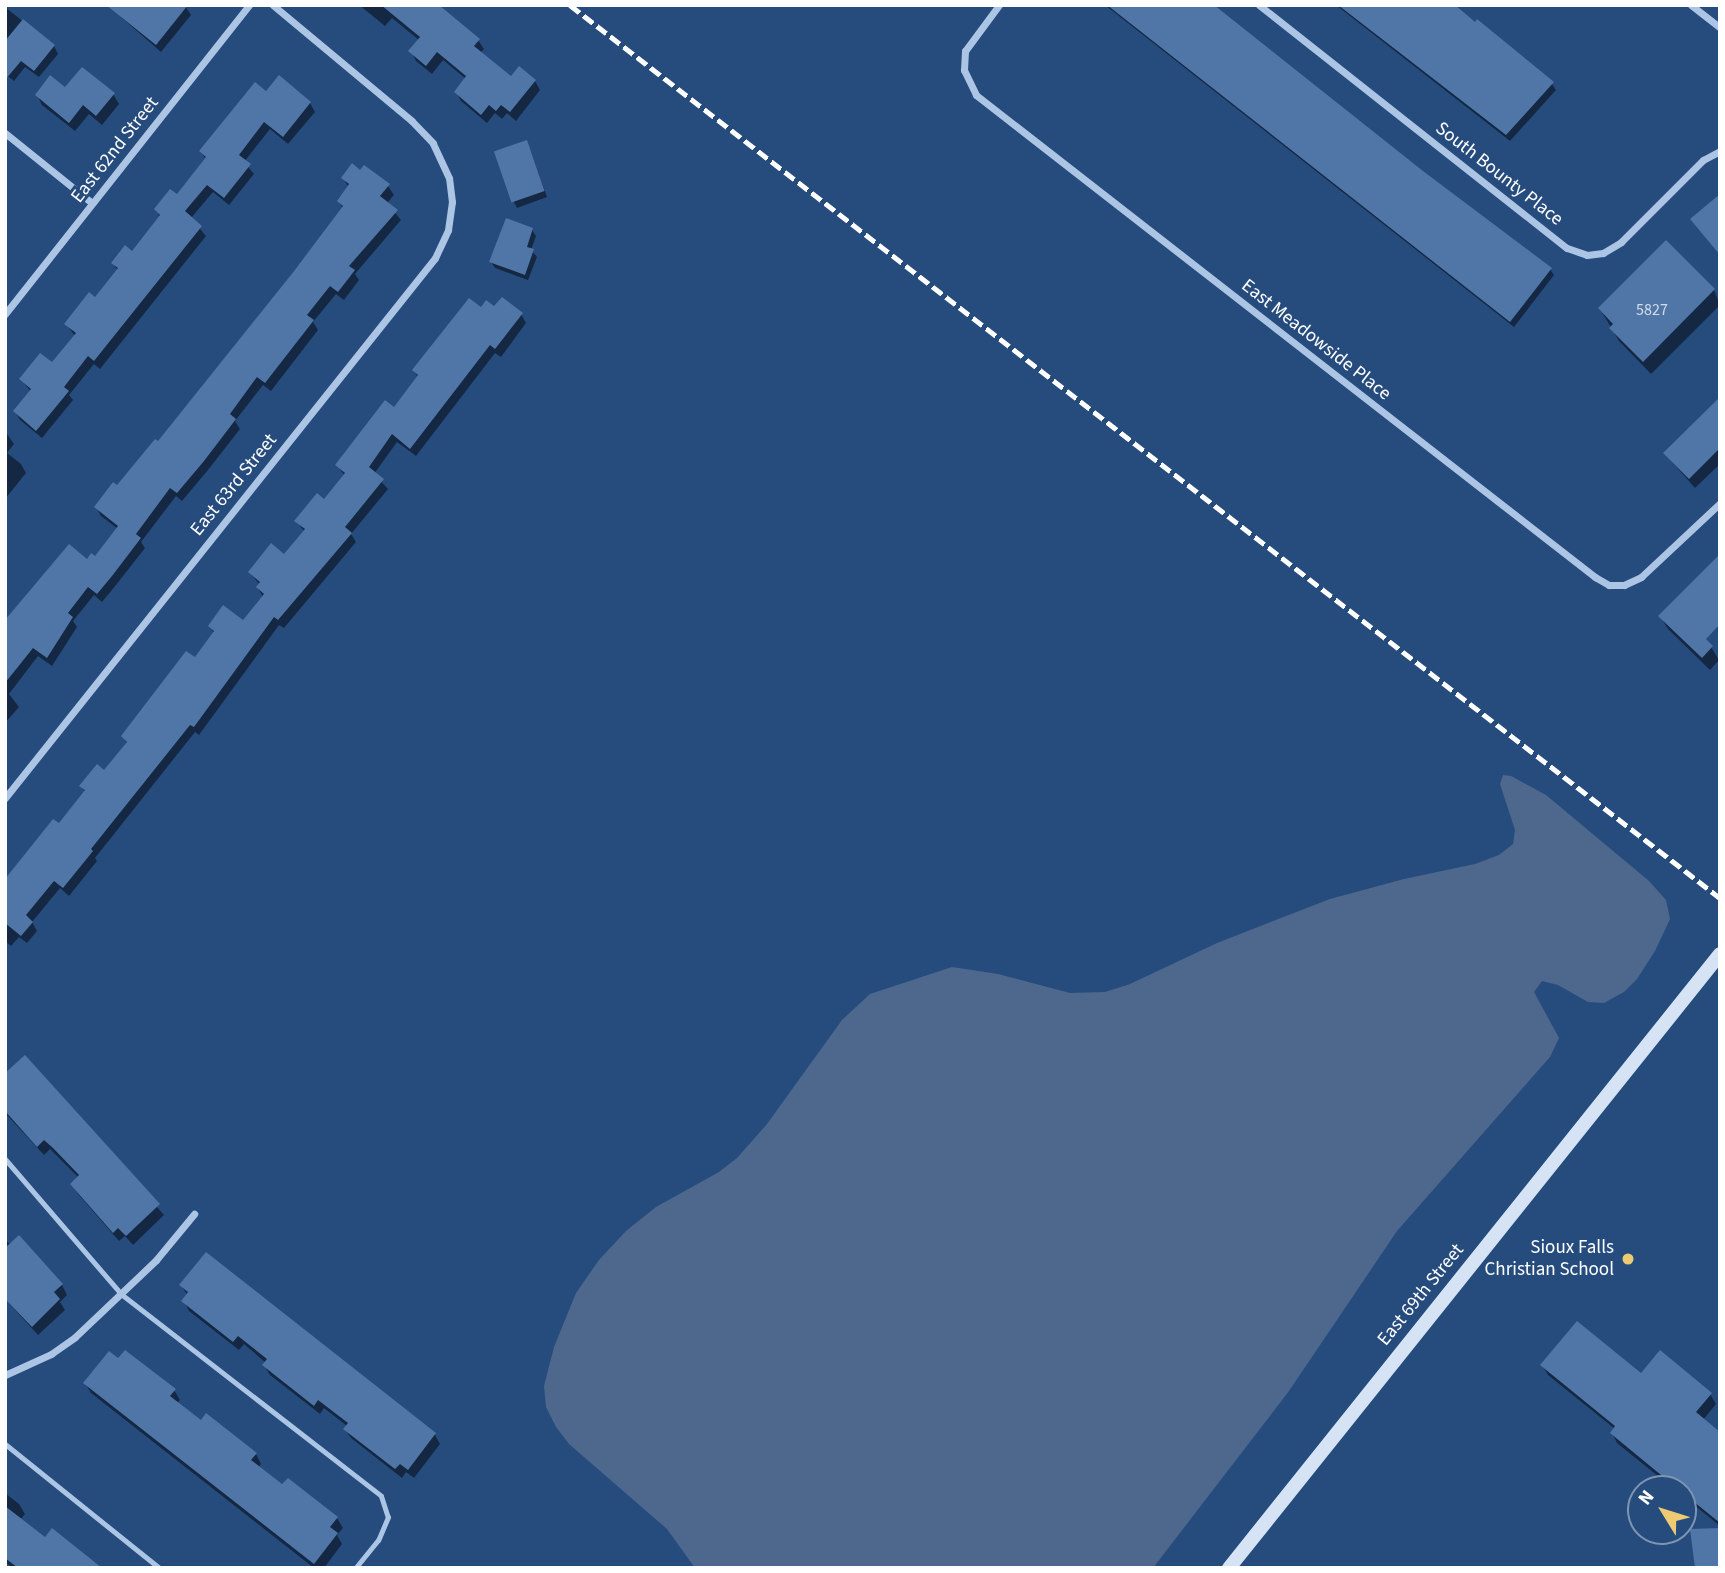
<!DOCTYPE html>
<html>
<head>
<meta charset="utf-8">
<style>
  body { margin:0 }
  #map { position:relative; width:1725px; height:1573px; overflow:hidden; background:#264c7e; font-family:"Source Sans 3",sans-serif }
  div>[style] { position:absolute }
  [style*='--x'] { left:calc(var(--x)*1px); top:calc(var(--y)*1px); width:calc(var(--w)*1px); rotate:calc(var(--a)*1deg) }
  .water>* { inset:0; background:#4d688c }
  .shadow>* { inset:0; background:#0007 }
  .building>* { inset:0; background:#4f76a6; transform-origin:0 0 }
  .service>* { height:5px; margin:-2.5px; padding:0 2.5px; transform-origin:2.5px; border-radius:2.5px; background:#acc5e5 }
  .minor>* { height:7px; margin:-3.5px; padding:0 3.5px; transform-origin:3.5px; border-radius:3.5px; background:#acc5e5 }
  .secondary>* { height:14px; margin:-7px; padding:0 7px; transform-origin:7px; border-radius:7px; background:#d5e3f5 }
  .rail>* { height:5px; margin-top:-2.5px; transform-origin:0; background:repeating-linear-gradient(90deg,#fff 0 12px,transparent 0 17px) }
  .dots>* { width:19px; height:19px; translate:-50% -50%; box-sizing:border-box; border:4px solid #264c7e; border-radius:50% }
  span { translate:-50% -50%; white-space:nowrap; text-align:center; line-height:1.15; -webkit-text-stroke:6px #264c7e; paint-order:stroke }
  .number-label { font-size:16px; color:#d3dde9 }
  .number-label span { -webkit-text-stroke-width:0 }
  .street-label { font-size:19px; color:#fff }
  .poi-label { font-size:19px; color:#fff }
  .right { translate:-100% -50%; text-align:right }
  .frame { position:absolute; inset:0; border:7px solid #fff; pointer-events:none }
  .north { position:absolute; left:1627px; top:1475px; width:70px; height:70px; box-sizing:border-box; background:#264c7e; border:2px solid #7d94b2; border-radius:50%; rotate:308deg; font-size:19px; font-weight:700; line-height:28px; text-align:center; color:#fff }
  .north::after { content:''; display:block; margin:auto; width:24px; height:32px; background:#eecb72; clip-path:polygon(50% 0,100% 100%,50% 72%,0 100%) }
</style>
</head>
<body>
<div id="map">
  <div class="water">
    <i style="clip-path:polygon(1503px 775px,1511px 776px,1546px 795px,1649px 881px,1666px 900px,1670px 919px,1655px 951px,1637px 979px,1624px 992px,1604px 1003px,1588px 1002px,1558px 985px,1542px 981px,1534px 992px,1559px 1038px,1550px 1057px,1397px 1231px,1289px 1391px,1153px 1568px,695px 1568px,667px 1529px,569px 1444px,556px 1427px,546px 1407px,544px 1386px,554px 1347px,576px 1293px,599px 1260px,626px 1231px,656px 1207px,719px 1172px,737px 1158px,767px 1124px,842px 1020px,870px 994px,952px 967px,998px 974px,1070px 993px,1105px 992px,1130px 984px,1217px 943px,1330px 899px,1404px 879px,1475px 864px,1499px 855px,1513px 844px,1515px 830px,1500px 784px)"></i>
  </div>
  <div class="shadow">
    <i style="clip-path:polygon(107px 5px,186px 7px,191px 15px,161px 52px)"></i>
    <i style="clip-path:polygon(359px 5px,439px 5px,478px 40px,484px 49px,480px 53px,511px 78px,535px 81px,540px 90px,516px 121px,507px 113px,502px 119px,495px 113px,487px 123px,461px 101px,456px 92px,466px 79px,443px 60px,432px 74px,416px 61px,411px 51px,419px 40px,392px 18px,385px 26px)"></i>
    <i style="clip-path:polygon(1105px 5px,1213px 5px,1422px 172px,1550px 269px,1554px 275px,1514px 327px)"></i>
    <i style="clip-path:polygon(1336px 5px,1453px 5px,1552px 84px,1556px 90px,1510px 141px)"></i>
    <i style="clip-path:polygon(5px 7px,54px 46px,58px 54px,39px 77px,25px 67px,14px 81px,5px 74px)"></i>
    <i style="clip-path:polygon(279px 78px,310px 103px,315px 112px,288px 144px,270px 129px,244px 162px,254px 174px,229px 205px,213px 192px,191px 218px,206px 236px,100px 369px,94px 364px,69px 395px,73px 400px,42px 438px,20px 420px,15px 411px,31px 392px,21px 379px,52px 365px,75px 336px,66px 324px,95px 299px,118px 271px,113px 263px,132px 253px,160px 218px,156px 209px,177px 196px,206px 160px,201px 151px,267px 93px)"></i>
    <i style="clip-path:polygon(65px 90px,113px 94px,119px 104px,102px 125px,89px 114px,75px 131px,42px 105px,37px 95px)"></i>
    <i style="clip-path:polygon(530px 149px,547px 197px,517px 208px,514px 202px)"></i>
    <i style="clip-path:polygon(361px 172px,388px 186px,394px 195px,387px 203px,401px 220px,355px 274px,359px 280px,344px 300px,336px 294px,313px 322px,318px 330px,271px 391px,263px 385px,235px 421px,240px 429px,208px 470px,182px 501px,176px 496px,141px 542px,145px 548px,116px 585px,102px 602px,94px 595px,73px 621px,77px 627px,52px 666px,38px 656px,9px 694px,19px 707px,5px 723px,5px 622px,32px 588px,34px 590px,95px 559px,118px 529px,101px 516px,96px 507px,158px 443px,343px 209px,339px 201px,349px 188px,343px 178px)"></i>
    <i style="clip-path:polygon(532px 230px,536px 236px,531px 250px,537px 257px,528px 280px,495px 268px,491px 262px)"></i>
    <i style="clip-path:polygon(1714px 290px,1720px 305px,1651px 374px,1619px 341px,1600px 309px)"></i>
    <i style="clip-path:polygon(481px 309px,521px 314px,526px 323px,501px 357px,495px 353px,416px 456px,397px 442px,374px 474px,388px 489px,351px 534px,356px 542px,284px 628px,279px 625px,199px 735px,195px 732px,95px 858px,97px 861px,69px 896px,60px 888px,32px 922px,37px 931px,27px 943px,19px 937px,11px 946px,5px 941px,5px 881px,59px 826px,85px 792px,82px 786px,104px 772px,127px 744px,123px 736px,195px 659px,214px 634px,210px 626px,243px 622px,263px 597px,258px 588px,260px 585px,250px 573px,284px 556px,305px 532px,296px 521px,324px 501px,345px 476px,337px 465px,394px 409px,418px 378px,414px 370px)"></i>
    <i style="clip-path:polygon(1720px 400px,1720px 464px,1695px 488px,1665px 454px)"></i>
    <i style="clip-path:polygon(5px 431px,14px 444px,7px 453px,21px 464px,26px 473px,5px 499px)"></i>
    <i style="clip-path:polygon(1660px 616px,1711px 647px,1719px 660px,1710px 670px,1668px 629px)"></i>
    <i style="clip-path:polygon(25px 1057px,164px 1215px,133px 1245px,125px 1236px,119px 1241px,78px 1194px,72px 1185px,79px 1178px,50px 1149px,44px 1155px,5px 1113px,5px 1075px)"></i>
    <i style="clip-path:polygon(5px 1240px,62px 1285px,67px 1295px,60px 1302px,65px 1310px,38px 1335px,5px 1299px)"></i>
    <i style="clip-path:polygon(181px 1285px,435px 1435px,440px 1444px,414px 1478px,406px 1472px,402px 1478px,351px 1438px,345px 1429px,347px 1426px,324px 1408px,320px 1414px,270px 1375px,264px 1365px,266px 1363px,244px 1344px,239px 1350px,189px 1311px,184px 1301px,188px 1296px)"></i>
    <i style="clip-path:polygon(1542px 1365px,1642px 1376px,1710px 1394px,1716px 1404px,1703px 1420px,1720px 1434px,1720px 1526px,1683px 1496px,1683px 1489px,1674px 1489px,1617px 1443px,1612px 1433px,1615px 1429px,1548px 1375px)"></i>
    <i style="clip-path:polygon(85px 1383px,174px 1390px,180px 1400px,177px 1403px,201px 1422px,256px 1454px,261px 1464px,258px 1468px,283px 1487px,337px 1518px,343px 1528px,337px 1535px,342px 1544px,324px 1568px,314px 1568px,91px 1393px)"></i>
    <i style="clip-path:polygon(5px 1493px,19px 1504px,25px 1514px,20px 1520px,45px 1539px,100px 1568px,13px 1568px,5px 1562px)"></i>
  </div>
  <div class="building">
    <i style="clip-path:polygon(106px 5px,188px 5px,156px 45px)"></i>
    <i style="clip-path:polygon(381px 5px,439px 5px,480px 39px,474px 46px,511px 76px,519px 66px,536px 80px,510px 112px,501px 105px,496px 111px,489px 105px,481px 115px,454px 92px,466px 76px,437px 52px,426px 66px,408px 51px,420px 37px)"></i>
    <i style="clip-path:polygon(1107px 5px,1214px 5px,1423px 171px,1552px 268px,1510px 322px)"></i>
    <i style="clip-path:polygon(1338px 5px,1455px 5px,1475px 22px,1477px 19px,1554px 82px,1506px 135px)"></i>
    <i style="clip-path:polygon(23px 19px,55px 45px,34px 71px,21px 61px,5px 80px,5px 41px)"></i>
    <i style="clip-path:polygon(82px 67px,115px 93px,96px 116px,83px 105px,69px 123px,35px 95px,50px 75px,65px 87px)"></i>
    <i style="clip-path:polygon(279px 75px,311px 102px,283px 137px,264px 122px,239px 155px,251px 164px,224px 198px,207px 185px,185px 211px,202px 226px,94px 361px,88px 356px,64px 387px,69px 391px,36px 431px,13px 411px,31px 389px,19px 379px,40px 353px,52px 362px,76px 333px,64px 324px,89px 292px,95px 297px,118px 268px,111px 263px,125px 245px,132px 251px,160px 215px,154px 209px,170px 189px,177px 194px,206px 157px,199px 151px,255px 82px,266px 91px)"></i>
    <i style="left:527px;top:140px;width:54px;height:35px;rotate:71deg"></i>
    <i style="clip-path:polygon(352px 163px,360px 170px,364px 165px,390px 184px,380px 196px,398px 210px,349px 266px,355px 270px,338px 292px,330px 286px,307px 315px,314px 320px,265px 383px,257px 377px,230px 414px,236px 419px,204px 461px,177px 493px,170px 488px,136px 534px,141px 538px,112px 576px,97px 594px,88px 587px,68px 613px,73px 617px,47px 658px,33px 648px,5px 683px,5px 620px,69px 544px,87px 559px,91px 553px,95px 556px,118px 526px,94px 507px,113px 482px,117px 485px,155px 439px,158px 441px,294px 271px,343px 206px,337px 201px,349px 184px,341px 178px)"></i>
    <i style="clip-path:polygon(1720px 194px,1720px 255px,1690px 219px)"></i>
    <i style="clip-path:polygon(506px 218px,533px 228px,527px 247px,534px 249px,525px 275px,489px 262px)"></i>
    <i style="clip-path:polygon(1666px 240px,1715px 289px,1643px 362px,1609px 328px,1613px 324px,1598px 308px)"></i>
    <i style="clip-path:polygon(502px 297px,523px 313px,495px 349px,490px 345px,410px 449px,392px 434px,369px 467px,384px 479px,345px 527px,352px 533px,278px 620px,274px 617px,194px 727px,190px 725px,91px 849px,93px 851px,63px 888px,54px 881px,26px 915px,33px 922px,21px 936px,5px 923px,5px 879px,53px 819px,59px 823px,85px 790px,79px 786px,97px 764px,104px 770px,127px 742px,121px 736px,186px 651px,195px 657px,214px 631px,208px 626px,223px 605px,243px 620px,264px 594px,256px 587px,260px 582px,248px 572px,271px 543px,284px 554px,305px 529px,294px 521px,317px 493px,324px 499px,345px 473px,335px 465px,385px 400px,394px 407px,418px 375px,412px 370px,469px 298px,481px 307px,486px 300px,494px 306px)"></i>
    <i style="clip-path:polygon(1720px 397px,1720px 448px,1689px 479px,1663px 453px)"></i>
    <i style="clip-path:polygon(1720px 554px,1720px 624px,1706px 639px,1713px 646px,1702px 658px,1658px 616px)"></i>
    <i style="clip-path:polygon(25px 1055px,160px 1204px,126px 1236px,118px 1228px,113px 1233px,70px 1184px,79px 1175px,53px 1148px,44px 1140px,37px 1147px,5px 1111px,5px 1073px)"></i>
    <i style="clip-path:polygon(19px 1235px,63px 1284px,54px 1292px,60px 1299px,32px 1327px,5px 1299px,5px 1248px)"></i>
    <i style="clip-path:polygon(206px 1252px,436px 1433px,408px 1470px,400px 1464px,395px 1469px,343px 1429px,348px 1423px,318px 1400px,314px 1406px,262px 1365px,267px 1359px,238px 1336px,233px 1342px,181px 1301px,188px 1292px,179px 1285px)"></i>
    <i style="clip-path:polygon(1577px 1321px,1641px 1373px,1660px 1350px,1712px 1393px,1696px 1412px,1720px 1432px,1720px 1523px,1683px 1493px,1683px 1489px,1678px 1489px,1610px 1433px,1615px 1426px,1540px 1365px)"></i>
    <i style="clip-path:polygon(125px 1350px,176px 1389px,170px 1396px,201px 1420px,206px 1413px,257px 1453px,251px 1460px,282px 1484px,288px 1478px,338px 1517px,330px 1527px,338px 1533px,314px 1564px,83px 1383px,109px 1351px,118px 1358px)"></i>
    <i style="clip-path:polygon(5px 1506px,45px 1537px,52px 1528px,102px 1568px,18px 1568px,5px 1558px)"></i>
    <i style="clip-path:polygon(1720px 1528px,1720px 1568px,1695px 1568px,1690px 1529px)"></i>
  </div>
  <div class="service">
    <i style="--x:5;--y:1159;--w:178;--a:49.3"></i>
    <i style="--x:121;--y:1294;--w:329;--a:37.8"></i>
    <i style="--x:381;--y:1496;--w:22;--a:72"></i>
    <i style="--x:388;--y:1517;--w:25;--a:113"></i>
    <i style="--x:378;--y:1540;--w:36;--a:129"></i>
    <i style="--x:5;--y:1444;--w:198;--a:38.8"></i>
  </div>
  <div class="minor">
    <i style="--x:999;--y:5;--w:57;--a:126.5"></i>
    <i style="--x:965;--y:51;--w:19;--a:93"></i>
    <i style="--x:964;--y:70;--w:28;--a:64"></i>
    <i style="--x:976;--y:95;--w:785;--a:37.91"></i>
    <i style="--x:1595;--y:577;--w:16;--a:30"></i>
    <i style="--x:1609;--y:585;--w:15;--a:0"></i>
    <i style="--x:1624;--y:585;--w:19;--a:-25"></i>
    <i style="--x:1641;--y:577;--w:108;--a:-43.1"></i>
    <i style="--x:1259;--y:5;--w:392;--a:38.3"></i>
    <i style="--x:1567;--y:248;--w:21;--a:19"></i>
    <i style="--x:1587;--y:255;--w:16;--a:-7"></i>
    <i style="--x:1603;--y:253;--w:21;--a:-31"></i>
    <i style="--x:1621;--y:242;--w:116;--a:-45"></i>
    <i style="--x:1703;--y:160;--w:19;--a:-28"></i>
    <i style="--x:1691;--y:5;--w:37;--a:38"></i>
    <i style="--x:5;--y:133;--w:112;--a:38.8"></i>
    <i style="--x:5;--y:314;--w:394;--a:-51.7"></i>
    <i style="--x:5;--y:798;--w:690;--a:-51.47"></i>
    <i style="--x:435;--y:258;--w:31;--a:-65"></i>
    <i style="--x:448;--y:230;--w:28;--a:-82"></i>
    <i style="--x:452;--y:202;--w:24;--a:-97"></i>
    <i style="--x:449;--y:178;--w:38;--a:-115"></i>
    <i style="--x:433;--y:143;--w:30;--a:-134"></i>
    <i style="--x:412;--y:121;--w:181;--a:-140.2"></i>
    <i style="--x:5;--y:1375;--w:51;--a:-24.5"></i>
    <i style="--x:51;--y:1354;--w:29;--a:-35"></i>
    <i style="--x:75;--y:1337;--w:112;--a:-43.5"></i>
    <i style="--x:156;--y:1260;--w:60;--a:-50.4"></i>
  </div>
  <div class="secondary">
    <i style="--x:1229;--y:1568;--w:786;--a:-51.35"></i>
  </div>
  <div class="rail">
    <i style="--x:570;--y:5;--w:1456;--a:37.83"></i>
  </div>
  <div class="dots">
    <i style="left:1628px;top:1259px;background:#eecb72"></i>
  </div>
  <div class="number-label">
    <span style="left:1652px;top:310px">5827</span>
  </div>
  <div class="street-label">
    <span style="left:115px;top:150px;rotate:-52deg">East 62nd Street</span>
    <span style="left:1499px;top:174px;rotate:38deg">South Bounty Place</span>
    <span style="left:1316px;top:340px;rotate:38deg">East Meadowside Place</span>
    <span style="left:234px;top:485px;rotate:-51deg">East 63rd Street</span>
    <span style="left:1421px;top:1295px;rotate:-51deg">East 69th Street</span>
  </div>
  <div class="poi-label">
    <span class="right" style="left:1614px;top:1259px">Sioux Falls<br>Christian School</span>
  </div>
  <div class="frame"></div>
  <div class="north">N</div>
</div>
</body>
</html>
